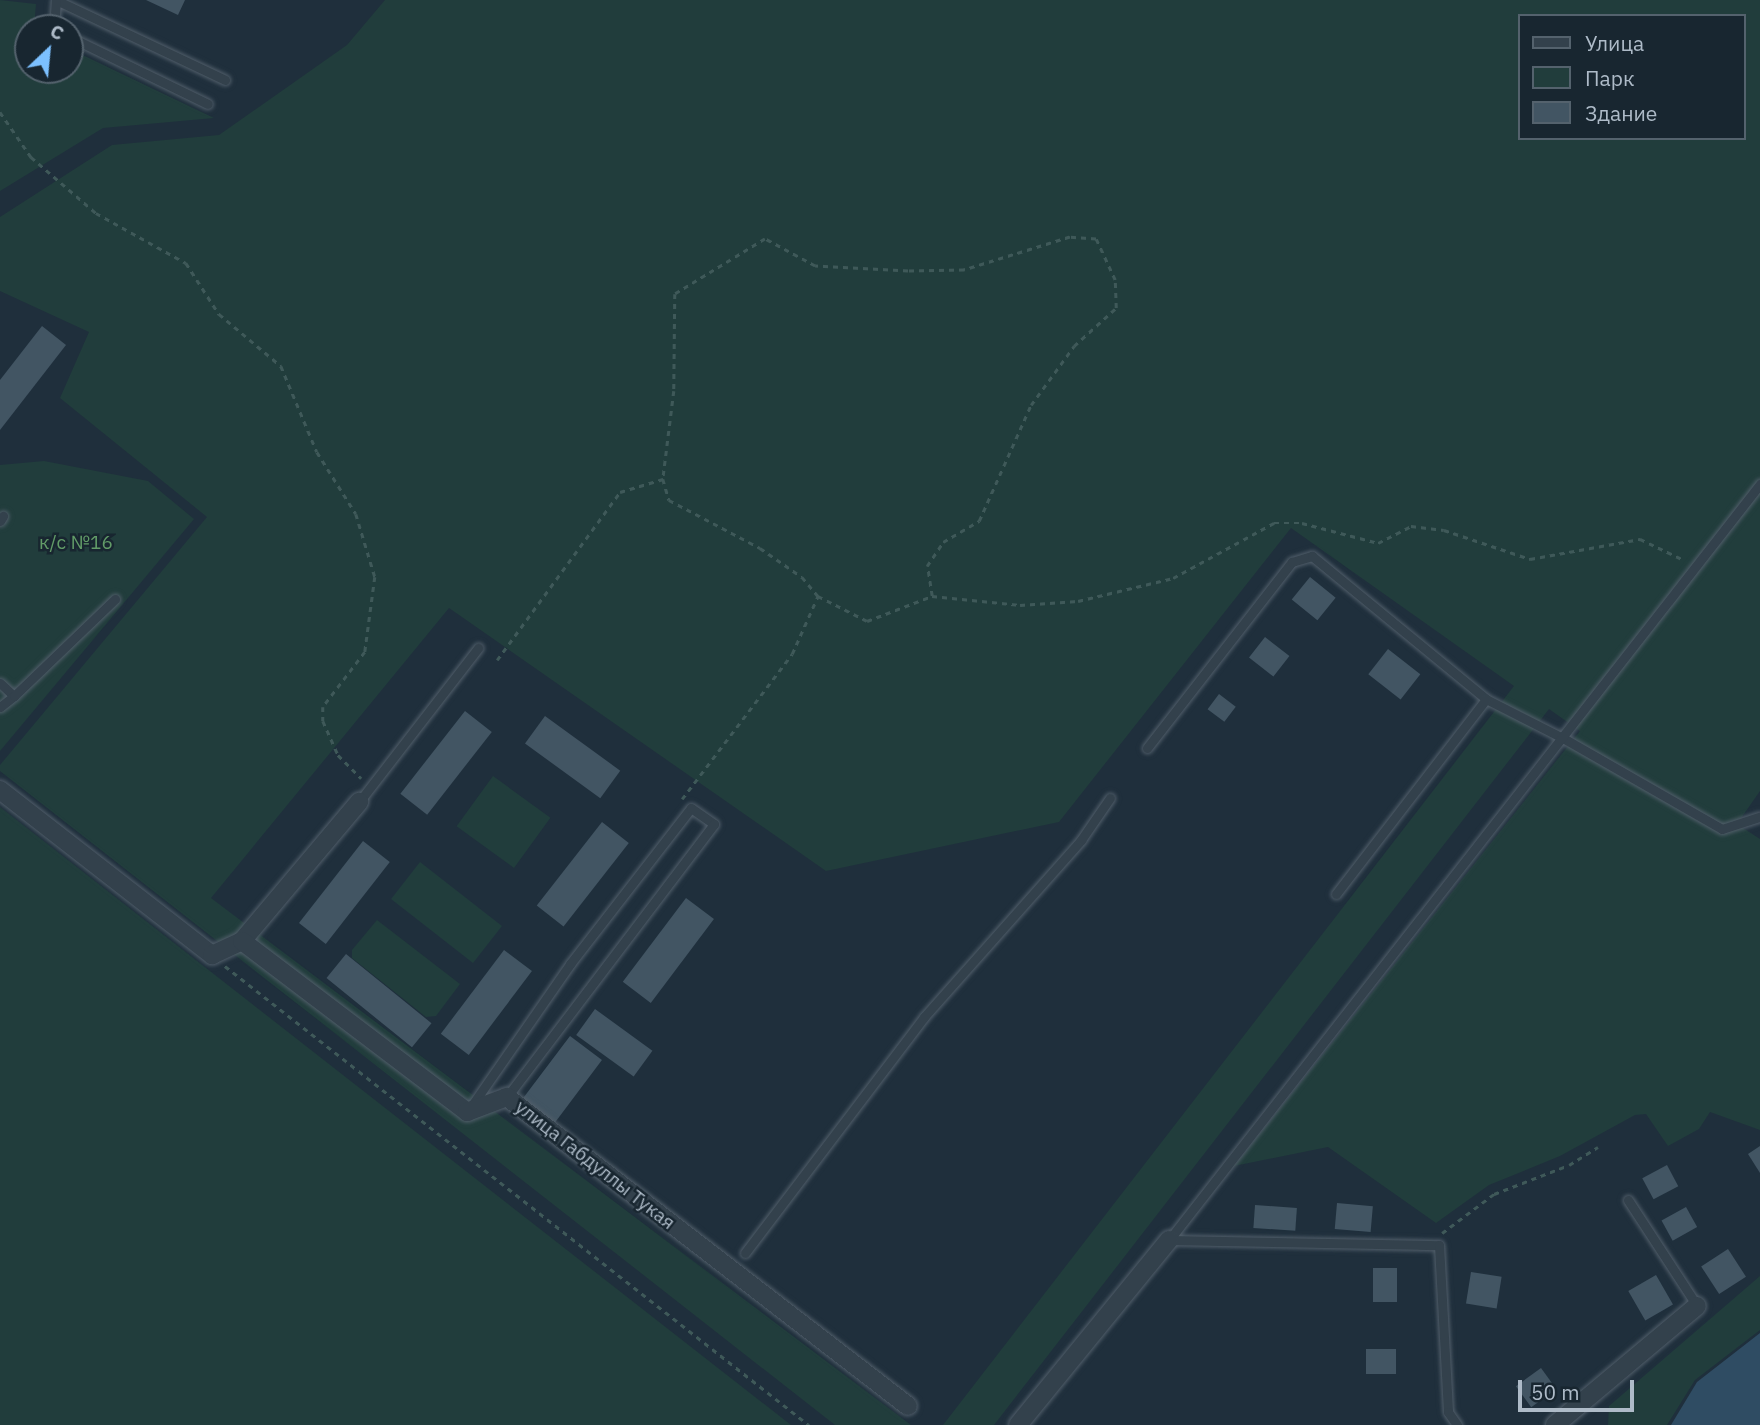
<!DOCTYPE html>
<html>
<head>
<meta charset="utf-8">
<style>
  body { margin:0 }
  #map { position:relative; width:1760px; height:1425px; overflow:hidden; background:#1f2f3c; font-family:"IBM Plex Sans",sans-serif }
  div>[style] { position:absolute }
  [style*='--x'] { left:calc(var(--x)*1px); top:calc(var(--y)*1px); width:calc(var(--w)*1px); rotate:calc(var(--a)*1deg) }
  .green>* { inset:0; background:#213d3c; transform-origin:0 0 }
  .water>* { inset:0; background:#2f4c63 }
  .building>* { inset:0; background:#425563; transform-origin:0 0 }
  .path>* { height:2.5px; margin-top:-1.25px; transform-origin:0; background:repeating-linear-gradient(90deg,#3f5959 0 5px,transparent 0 10px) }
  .roads { filter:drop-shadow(0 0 2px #515e6a) drop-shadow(0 0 2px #515e6a) }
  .lane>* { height:9px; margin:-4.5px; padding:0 4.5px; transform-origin:4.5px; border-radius:4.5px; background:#33414c }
  .street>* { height:18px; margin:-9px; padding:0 9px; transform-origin:9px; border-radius:9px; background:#33414c }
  span { translate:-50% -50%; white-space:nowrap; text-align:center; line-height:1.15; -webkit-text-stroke:5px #182630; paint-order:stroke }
  .park-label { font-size:19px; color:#629c68 }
  .street-label { font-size:19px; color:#aebbc8 }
  .legend { position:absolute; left:1518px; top:14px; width:228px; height:126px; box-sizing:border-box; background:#182630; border:2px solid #54626d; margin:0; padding:9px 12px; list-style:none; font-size:21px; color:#aebbc8 }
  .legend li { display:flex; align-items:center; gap:14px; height:35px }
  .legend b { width:35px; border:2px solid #54626d }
  .north { position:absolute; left:14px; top:14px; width:70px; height:70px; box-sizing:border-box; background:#182630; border:2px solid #54626d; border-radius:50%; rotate:26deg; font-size:19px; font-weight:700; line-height:28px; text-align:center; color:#aebbc8 }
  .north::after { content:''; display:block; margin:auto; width:24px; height:32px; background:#7cc0ff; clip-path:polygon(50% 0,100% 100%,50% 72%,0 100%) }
  .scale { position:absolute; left:1518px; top:1380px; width:116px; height:32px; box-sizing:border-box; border:4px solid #aebbc8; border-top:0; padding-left:9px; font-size:21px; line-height:24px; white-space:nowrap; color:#aebbc8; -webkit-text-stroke:5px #182630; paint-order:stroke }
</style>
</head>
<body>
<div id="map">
  <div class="green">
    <i style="clip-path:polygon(0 0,36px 4px,34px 28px,28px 28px,28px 70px,70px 70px,70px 49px,214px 118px,103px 128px,0 191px)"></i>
    <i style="clip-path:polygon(evenodd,385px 0,1760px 0,1760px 791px,1737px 824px,1760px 839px,1760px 1130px,1710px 1112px,1699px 1129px,1668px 1146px,1646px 1114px,1635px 1115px,1560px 1156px,1489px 1185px,1436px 1223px,1328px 1147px,1234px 1166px,1580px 731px,1549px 709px,994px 1425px,943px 1425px,1514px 686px,1291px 528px,1059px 822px,826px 871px,449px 608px,211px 898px,911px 1425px,835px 1425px,0 771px,0 765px,207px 517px,60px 398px,89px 332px,0 291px,0 217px,112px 145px,219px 135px,347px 45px,385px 0,1520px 16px,1744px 16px,1744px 138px,1520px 138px,1520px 16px)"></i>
    <i style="clip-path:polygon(44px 461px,148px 481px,194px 519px,0 751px,0 465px)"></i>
    <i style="left:493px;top:776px;width:71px;height:62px;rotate:36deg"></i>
    <i style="clip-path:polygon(0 807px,791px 1425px,0 1425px)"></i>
    <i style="left:420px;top:862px;width:104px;height:47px;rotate:38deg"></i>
    <i style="clip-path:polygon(377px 920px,460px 984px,436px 1016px,426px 1017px,352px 958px,352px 950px)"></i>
    <i style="clip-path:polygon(1760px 1276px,1760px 1330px,1695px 1380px,1667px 1425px,1608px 1425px,1609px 1406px)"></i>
  </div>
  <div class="water">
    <i style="clip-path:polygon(1760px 1333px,1760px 1425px,1671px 1425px,1697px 1382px)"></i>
  </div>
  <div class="building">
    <i style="clip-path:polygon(146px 0,185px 0,178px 15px)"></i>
    <i style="clip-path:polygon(42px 326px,66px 345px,0 430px,0 380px)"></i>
    <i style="left:1310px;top:577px;width:33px;height:29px;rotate:39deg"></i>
    <i style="left:1265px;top:637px;width:31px;height:26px;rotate:38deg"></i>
    <i style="left:1388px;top:649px;width:41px;height:32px;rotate:38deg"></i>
    <i style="left:1219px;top:694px;width:21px;height:19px;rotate:37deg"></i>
    <i style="left:465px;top:711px;width:34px;height:105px;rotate:38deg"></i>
    <i style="left:545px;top:716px;width:93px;height:34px;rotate:36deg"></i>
    <i style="left:602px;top:822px;width:34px;height:106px;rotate:38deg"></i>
    <i style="left:363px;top:841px;width:34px;height:104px;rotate:38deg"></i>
    <i style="left:686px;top:898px;width:35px;height:105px;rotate:37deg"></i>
    <i style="left:504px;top:950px;width:35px;height:105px;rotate:37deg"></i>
    <i style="left:346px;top:954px;width:110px;height:31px;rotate:39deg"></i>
    <i style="left:595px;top:1009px;width:71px;height:32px;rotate:36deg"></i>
    <i style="left:570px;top:1036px;width:40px;height:79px;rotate:37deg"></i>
    <i style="clip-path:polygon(1760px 1146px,1760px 1173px,1748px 1154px)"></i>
    <i style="left:1667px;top:1165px;width:24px;height:28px;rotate:62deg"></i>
    <i style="left:1337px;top:1203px;width:36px;height:26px;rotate:5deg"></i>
    <i style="left:1255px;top:1205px;width:42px;height:23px;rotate:4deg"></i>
    <i style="left:1686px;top:1207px;width:23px;height:28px;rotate:61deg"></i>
    <i style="left:1728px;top:1249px;width:33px;height:32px;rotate:57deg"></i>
    <i style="left:1373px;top:1268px;width:24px;height:34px"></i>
    <i style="left:1471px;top:1272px;width:31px;height:32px;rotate:9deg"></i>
    <i style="left:1656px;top:1275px;width:34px;height:32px;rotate:60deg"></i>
    <i style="left:1366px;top:1349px;width:30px;height:25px"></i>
    <i style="left:1541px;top:1368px;width:26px;height:31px;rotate:54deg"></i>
  </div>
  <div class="path">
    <i style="--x:0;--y:112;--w:55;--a:55.4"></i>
    <i style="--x:31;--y:157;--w:86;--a:40.7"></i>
    <i style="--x:96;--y:213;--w:103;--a:29.1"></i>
    <i style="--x:186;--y:263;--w:61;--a:57.1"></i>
    <i style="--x:219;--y:314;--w:81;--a:40"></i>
    <i style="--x:281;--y:366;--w:93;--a:67.3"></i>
    <i style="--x:317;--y:452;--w:73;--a:57.8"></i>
    <i style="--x:356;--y:514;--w:66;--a:73.2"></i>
    <i style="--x:375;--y:577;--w:76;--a:97.6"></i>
    <i style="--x:365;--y:652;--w:69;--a:127.4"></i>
    <i style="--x:323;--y:707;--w:14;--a:90"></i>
    <i style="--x:323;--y:721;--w:37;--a:66"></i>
    <i style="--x:338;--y:755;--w:33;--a:45"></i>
    <i style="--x:932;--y:596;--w:30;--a:-99"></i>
    <i style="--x:927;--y:566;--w:29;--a:-56"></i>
    <i style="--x:943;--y:542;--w:42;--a:-30.3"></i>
    <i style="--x:979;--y:521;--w:127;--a:-65.9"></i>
    <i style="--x:1031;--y:405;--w:73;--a:-53.9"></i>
    <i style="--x:1074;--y:346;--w:57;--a:-42.1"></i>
    <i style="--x:1116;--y:308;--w:28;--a:-92"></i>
    <i style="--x:1115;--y:280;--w:45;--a:-114.9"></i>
    <i style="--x:1096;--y:239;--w:26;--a:-176"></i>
    <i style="--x:1070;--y:237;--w:111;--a:162.7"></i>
    <i style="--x:964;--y:270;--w:56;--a:179"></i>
    <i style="--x:908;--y:271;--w:93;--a:-176.9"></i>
    <i style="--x:815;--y:266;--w:57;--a:-151.6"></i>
    <i style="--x:765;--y:239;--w:105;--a:148.6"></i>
    <i style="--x:675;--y:294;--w:97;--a:90.6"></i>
    <i style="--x:674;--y:391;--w:89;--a:97.1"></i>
    <i style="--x:663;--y:479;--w:22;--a:74"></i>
    <i style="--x:669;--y:500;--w:103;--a:27.8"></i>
    <i style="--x:760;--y:548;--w:51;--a:34.6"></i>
    <i style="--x:802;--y:577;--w:25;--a:50"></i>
    <i style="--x:818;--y:596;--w:55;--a:27"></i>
    <i style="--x:867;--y:621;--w:70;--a:-21"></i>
    <i style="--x:932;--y:596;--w:88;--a:5.8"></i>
    <i style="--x:1020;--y:605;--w:58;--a:-3.9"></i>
    <i style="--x:1078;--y:601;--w:98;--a:-13.6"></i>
    <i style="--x:1173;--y:578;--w:115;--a:-28.6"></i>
    <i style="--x:1274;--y:523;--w:28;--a:0"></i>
    <i style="--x:1302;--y:523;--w:79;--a:14.7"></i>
    <i style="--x:1378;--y:543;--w:37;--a:-27"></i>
    <i style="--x:1411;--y:526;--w:33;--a:7"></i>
    <i style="--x:1444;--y:530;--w:91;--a:18.6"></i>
    <i style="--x:1530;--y:559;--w:112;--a:-10.3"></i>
    <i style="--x:1640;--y:539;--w:49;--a:25.5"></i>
    <i style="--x:497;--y:660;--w:208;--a:-53.8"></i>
    <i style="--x:620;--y:492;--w:45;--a:-16.8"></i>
    <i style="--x:682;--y:799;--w:182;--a:-52.8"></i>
    <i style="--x:792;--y:654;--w:64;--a:-65.9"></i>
    <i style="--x:225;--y:966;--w:743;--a:38.17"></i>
    <i style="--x:1442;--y:1233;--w:65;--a:-36.9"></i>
    <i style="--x:1494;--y:1194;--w:80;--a:-21.1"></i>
    <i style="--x:1569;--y:1165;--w:34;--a:-32"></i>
  </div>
  <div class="roads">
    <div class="lane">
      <i style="--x:56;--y:0;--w:187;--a:25.3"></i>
      <i style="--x:54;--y:28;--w:28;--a:-86"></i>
      <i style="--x:70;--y:37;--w:153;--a:25.9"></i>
      <i style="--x:0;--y:521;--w:6;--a:-59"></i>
      <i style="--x:0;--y:683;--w:19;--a:43"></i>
      <i style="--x:14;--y:696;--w:18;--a:142"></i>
      <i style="--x:14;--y:696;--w:140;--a:-43.8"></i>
      <i style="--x:1147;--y:748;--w:236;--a:-52.1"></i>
      <i style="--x:1292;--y:562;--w:21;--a:-17"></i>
      <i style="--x:1312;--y:556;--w:225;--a:39.4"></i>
      <i style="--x:1486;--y:699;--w:86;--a:26.9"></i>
      <i style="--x:1563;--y:738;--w:183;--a:29.8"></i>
      <i style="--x:1722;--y:829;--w:40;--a:-18"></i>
      <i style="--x:359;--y:802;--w:195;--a:-52.3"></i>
      <i style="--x:1336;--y:894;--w:246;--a:-52.4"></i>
      <i style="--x:470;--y:1108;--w:175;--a:-55.2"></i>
      <i style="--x:570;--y:964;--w:197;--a:-52.2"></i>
      <i style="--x:691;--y:808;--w:28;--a:35"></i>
      <i style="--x:714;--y:824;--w:343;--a:127.2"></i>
      <i style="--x:1628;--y:1200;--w:126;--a:56.9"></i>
      <i style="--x:1169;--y:1240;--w:960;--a:-51.98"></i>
      <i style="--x:1169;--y:1240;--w:270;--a:1.1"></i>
      <i style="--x:1439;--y:1245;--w:167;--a:86.9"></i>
      <i style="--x:1448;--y:1412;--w:16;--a:55"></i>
      <i style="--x:745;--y:1253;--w:296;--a:-52.8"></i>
      <i style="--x:924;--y:1017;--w:237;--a:-48.4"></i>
      <i style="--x:1081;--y:840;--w:51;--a:-55.4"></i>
    </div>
    <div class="street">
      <i style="--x:0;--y:790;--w:269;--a:37.9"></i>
      <i style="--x:212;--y:955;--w:33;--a:-25"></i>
      <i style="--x:242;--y:941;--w:182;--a:-49.9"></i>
      <i style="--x:242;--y:941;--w:283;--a:37.2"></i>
      <i style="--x:467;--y:1112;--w:43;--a:-20.6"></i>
      <i style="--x:507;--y:1097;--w:506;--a:37.62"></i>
      <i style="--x:1018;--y:1425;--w:239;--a:-50.8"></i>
      <i style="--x:1555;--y:1425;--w:185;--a:-40"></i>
    </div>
  </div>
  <div class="park-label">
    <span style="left:76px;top:543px">к/с №16</span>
  </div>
  <div class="street-label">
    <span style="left:595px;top:1165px;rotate:38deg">улица Габдуллы Тукая</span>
  </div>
  <ul class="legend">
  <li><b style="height:9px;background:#33414c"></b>Улица</li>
  <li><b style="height:19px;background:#213d3c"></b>Парк</li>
  <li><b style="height:19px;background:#425563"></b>Здание</li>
  </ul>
  <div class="north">С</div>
  <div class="scale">50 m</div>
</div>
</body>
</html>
